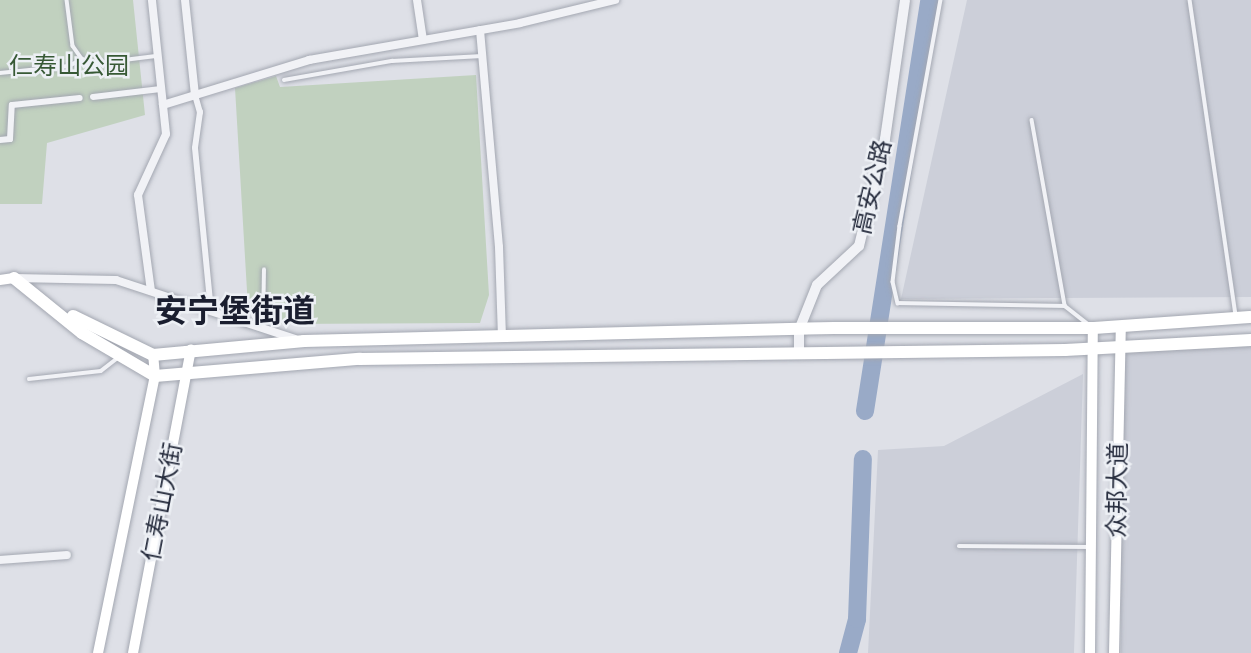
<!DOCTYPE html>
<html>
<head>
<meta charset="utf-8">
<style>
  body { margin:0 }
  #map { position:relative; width:1251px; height:653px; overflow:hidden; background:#dee0e7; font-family:Roboto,"Noto Sans SC",sans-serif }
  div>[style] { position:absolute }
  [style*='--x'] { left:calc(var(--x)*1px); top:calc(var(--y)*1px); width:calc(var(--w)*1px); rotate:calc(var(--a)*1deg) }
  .built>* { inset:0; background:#cccfd9; transform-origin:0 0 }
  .green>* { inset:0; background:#c1d1bf }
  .river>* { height:18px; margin:-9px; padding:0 9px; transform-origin:9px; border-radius:9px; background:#99aac7 }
  .roads { filter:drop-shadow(0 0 2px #a3a7b1) drop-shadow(0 0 2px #a3a7b1) }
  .service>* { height:3.5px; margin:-1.75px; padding:0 1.75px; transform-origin:1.75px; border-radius:1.75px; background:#f1f2f6 }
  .pedestrian>* { height:6px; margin:-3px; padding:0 3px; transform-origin:3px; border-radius:3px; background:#f1f2f6 }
  .minor>* { height:8px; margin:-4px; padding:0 4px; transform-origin:4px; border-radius:4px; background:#f1f2f6 }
  .tertiary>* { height:10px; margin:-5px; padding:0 5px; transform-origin:5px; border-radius:5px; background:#f1f2f6 }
  .secondary>* { height:10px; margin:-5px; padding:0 5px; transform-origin:5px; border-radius:5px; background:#fff }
  .primary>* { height:12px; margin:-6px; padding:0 6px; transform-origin:6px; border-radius:6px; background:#fff }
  span { translate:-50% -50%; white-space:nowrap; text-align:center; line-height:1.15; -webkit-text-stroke:5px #edf0f5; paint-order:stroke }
  .park-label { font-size:24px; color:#375935 }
  .street-label { font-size:24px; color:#272d3e }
  .district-label { font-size:32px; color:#1a1e2f; font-weight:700 }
</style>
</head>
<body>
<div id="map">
  <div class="built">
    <i style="clip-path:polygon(967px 0,1251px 0,1251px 297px,901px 299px)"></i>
    <i style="left:1251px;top:342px;width:311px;height:130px;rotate:90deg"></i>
    <i style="clip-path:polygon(1083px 374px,1074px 653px,868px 653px,878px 450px,944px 446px)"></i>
  </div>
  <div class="green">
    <i style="clip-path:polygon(0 0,133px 0,145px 115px,47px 143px,42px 204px,0 204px)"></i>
    <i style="clip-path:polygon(476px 75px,489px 295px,480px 323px,279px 324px,248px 308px,235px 88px,276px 76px,280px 87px)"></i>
  </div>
  <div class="river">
    <i style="--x:865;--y:411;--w:416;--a:-81.1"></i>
    <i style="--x:848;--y:653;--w:35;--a:-75"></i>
    <i style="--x:857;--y:619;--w:160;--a:-87.9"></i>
  </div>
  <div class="roads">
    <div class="service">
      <i style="--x:67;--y:0;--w:46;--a:82.6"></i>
      <i style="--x:73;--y:46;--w:16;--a:55"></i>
      <i style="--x:82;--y:59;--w:11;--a:27"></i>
      <i style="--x:92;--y:64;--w:64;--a:-7.1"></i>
      <i style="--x:941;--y:0;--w:230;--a:100.3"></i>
      <i style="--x:900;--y:226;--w:56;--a:97.1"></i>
      <i style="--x:893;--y:282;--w:22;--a:77"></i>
      <i style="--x:898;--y:303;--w:167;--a:1"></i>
      <i style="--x:1190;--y:0;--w:318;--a:81.7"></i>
      <i style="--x:0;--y:73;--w:69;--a:-5.8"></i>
      <i style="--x:69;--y:66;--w:15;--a:-28"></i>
      <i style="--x:284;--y:80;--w:110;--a:-10"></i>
      <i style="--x:392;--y:61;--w:90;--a:-3.2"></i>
      <i style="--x:1032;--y:120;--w:189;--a:79.9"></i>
      <i style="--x:1065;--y:306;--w:31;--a:38"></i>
      <i style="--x:263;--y:326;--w:56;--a:-89"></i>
      <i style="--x:29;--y:379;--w:72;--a:-6.3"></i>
      <i style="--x:101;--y:371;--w:23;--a:-38"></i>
      <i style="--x:959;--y:546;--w:130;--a:0.4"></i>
    </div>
    <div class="pedestrian">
      <i style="--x:195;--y:95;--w:18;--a:74"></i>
      <i style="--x:200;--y:112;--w:36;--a:98"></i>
      <i style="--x:195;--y:148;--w:164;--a:84.4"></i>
      <i style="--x:93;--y:97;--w:68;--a:-6.7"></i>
      <i style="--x:0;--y:140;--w:10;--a:-6"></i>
      <i style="--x:10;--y:139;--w:34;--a:-87"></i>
      <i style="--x:12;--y:105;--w:68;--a:-5.9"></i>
    </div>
    <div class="minor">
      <i style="--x:185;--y:0;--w:96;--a:84"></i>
      <i style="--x:417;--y:0;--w:40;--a:81.5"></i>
      <i style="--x:480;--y:30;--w:218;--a:85"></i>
      <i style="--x:499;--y:247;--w:90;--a:88.1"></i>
      <i style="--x:163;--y:105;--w:153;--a:-17.1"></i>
      <i style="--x:309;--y:60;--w:214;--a:-9.9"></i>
      <i style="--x:520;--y:23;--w:98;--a:-13.6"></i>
      <i style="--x:14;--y:278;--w:102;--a:1.1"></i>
      <i style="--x:116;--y:280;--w:188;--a:18.2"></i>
      <i style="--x:151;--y:291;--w:97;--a:-97.7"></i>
      <i style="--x:138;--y:195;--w:67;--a:-65.3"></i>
      <i style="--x:166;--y:134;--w:135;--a:-96"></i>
      <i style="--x:0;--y:560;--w:67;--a:-4.3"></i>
    </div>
    <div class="tertiary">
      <i style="--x:799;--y:353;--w:23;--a:-90"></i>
      <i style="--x:799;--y:330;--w:48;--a:-68.2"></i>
      <i style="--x:817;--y:285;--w:57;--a:-42.9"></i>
      <i style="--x:859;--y:246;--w:110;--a:-76.3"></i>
      <i style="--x:885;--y:139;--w:140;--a:-81.8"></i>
    </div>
    <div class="secondary">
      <i style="--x:0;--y:280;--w:14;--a:-8"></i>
      <i style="--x:98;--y:653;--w:283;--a:-78.4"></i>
      <i style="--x:155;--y:376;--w:21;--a:-95"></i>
      <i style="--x:133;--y:653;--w:309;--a:-79.2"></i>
      <i style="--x:1090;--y:653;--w:325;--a:-89.5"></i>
      <i style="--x:1114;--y:653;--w:326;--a:-88.8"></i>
    </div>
    <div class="primary">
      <i style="--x:14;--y:278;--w:87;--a:39"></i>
      <i style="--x:82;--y:333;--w:85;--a:30.5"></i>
      <i style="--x:155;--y:376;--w:205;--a:-4.8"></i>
      <i style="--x:359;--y:359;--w:706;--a:-0.73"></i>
      <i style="--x:1065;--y:350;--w:186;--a:-3.1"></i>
      <i style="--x:73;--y:316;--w:89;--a:26"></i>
      <i style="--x:153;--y:355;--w:152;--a:-5.3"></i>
      <i style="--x:304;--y:341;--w:530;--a:-1.41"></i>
      <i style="--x:834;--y:328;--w:259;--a:0"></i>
      <i style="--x:1093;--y:328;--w:158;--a:-4"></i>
    </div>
  </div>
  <div class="park-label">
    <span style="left:69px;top:67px">仁寿山公园</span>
  </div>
  <div class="street-label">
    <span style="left:873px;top:187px;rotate:-77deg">高安公路</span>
    <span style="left:1118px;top:490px;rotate:-89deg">众邦大道</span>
    <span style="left:163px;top:502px;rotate:-79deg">仁寿山大街</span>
  </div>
  <div class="district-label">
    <span style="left:235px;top:311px">安宁堡街道</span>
  </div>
</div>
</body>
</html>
